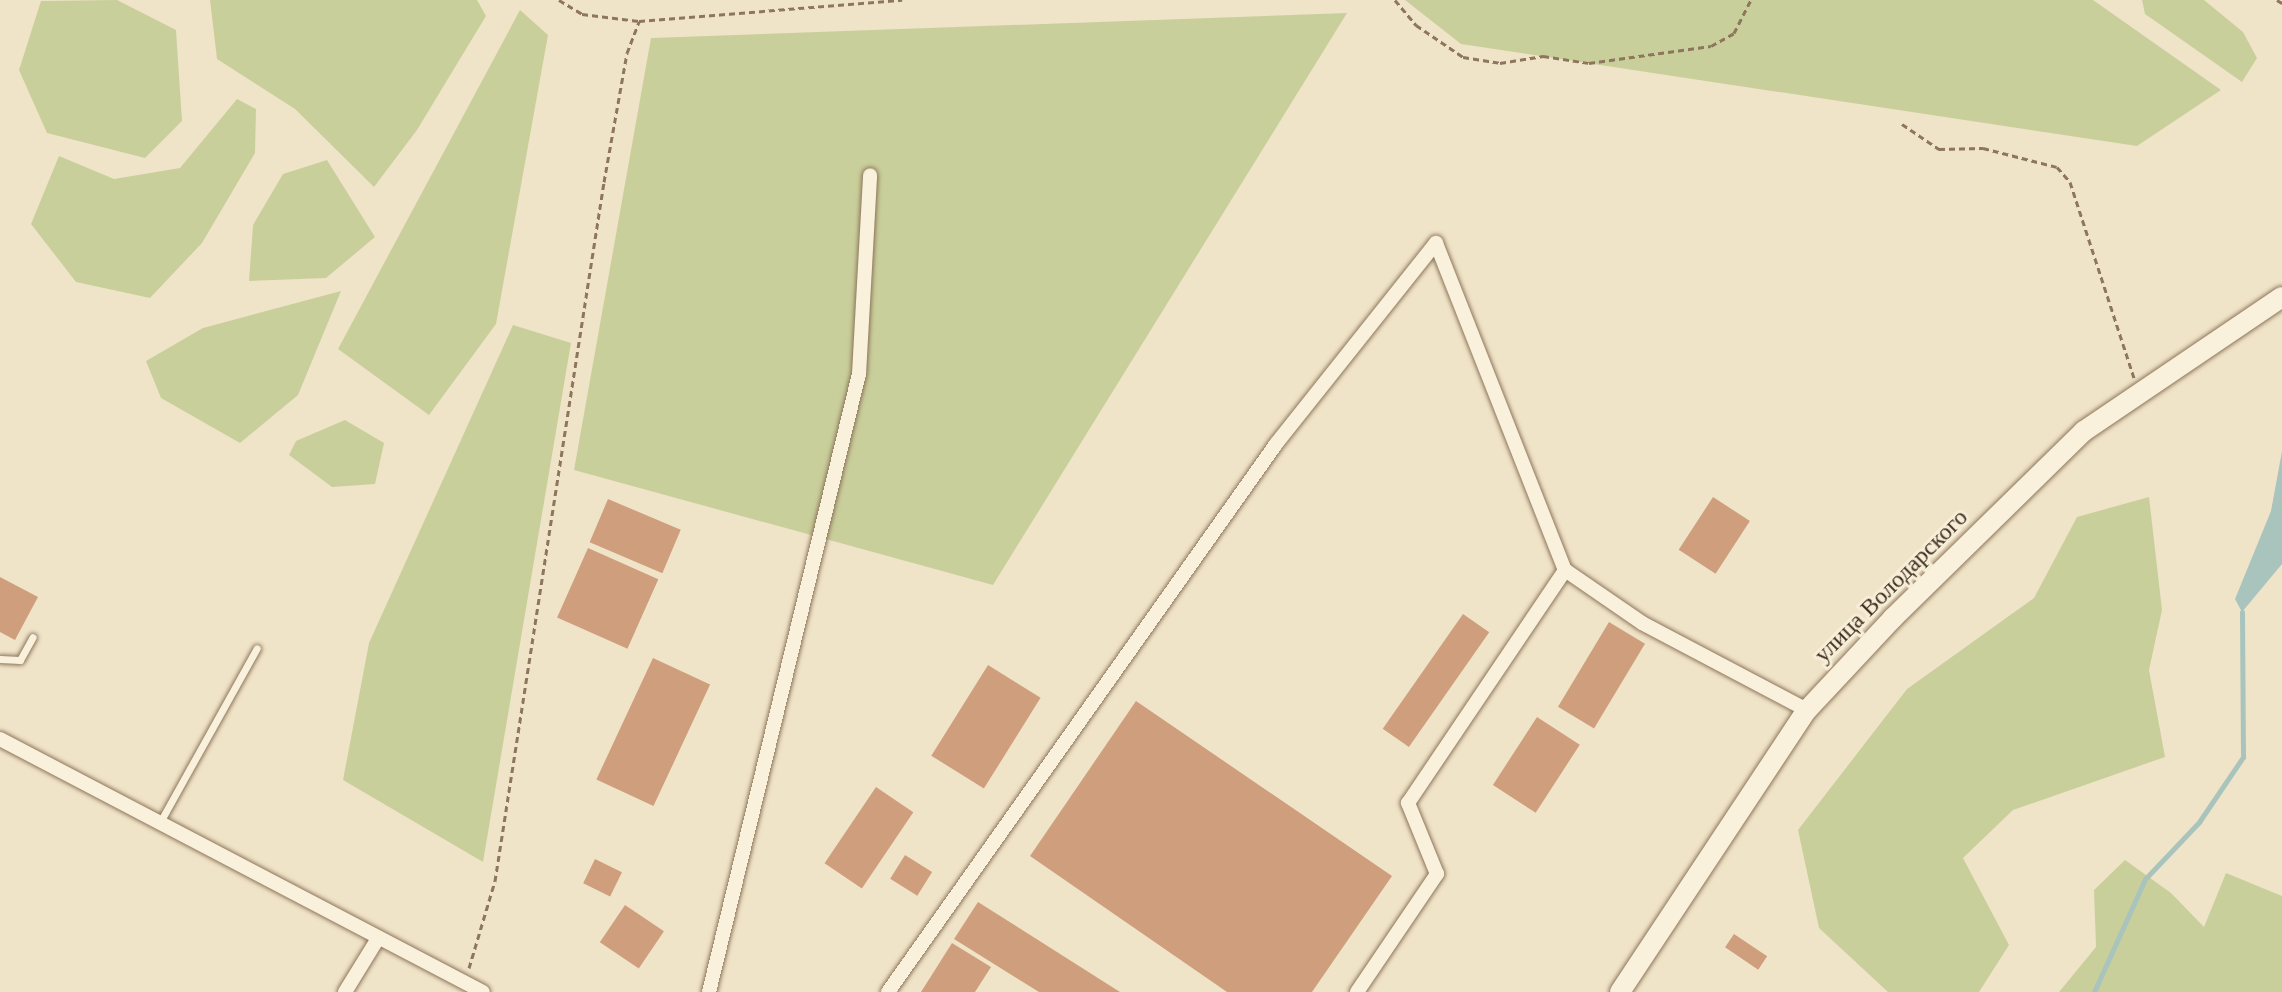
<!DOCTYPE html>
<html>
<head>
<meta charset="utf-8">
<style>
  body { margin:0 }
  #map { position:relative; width:2282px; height:992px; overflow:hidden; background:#f0e4c8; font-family:Georgia,serif }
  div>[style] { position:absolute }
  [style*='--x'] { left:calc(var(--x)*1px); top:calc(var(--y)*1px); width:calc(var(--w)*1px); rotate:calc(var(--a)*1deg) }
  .green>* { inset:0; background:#c9cf9b }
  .water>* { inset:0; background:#a9c4bc }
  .stream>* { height:5px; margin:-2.5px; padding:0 2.5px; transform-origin:2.5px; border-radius:2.5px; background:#a9c4bc }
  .building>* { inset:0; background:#cf9f7d; transform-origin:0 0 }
  .path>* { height:3px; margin-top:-1.5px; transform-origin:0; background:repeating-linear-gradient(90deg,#8d765c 0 6px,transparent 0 10px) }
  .roads { filter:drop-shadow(0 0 2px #8d765c) drop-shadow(0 0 2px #8d765c) }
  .service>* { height:7px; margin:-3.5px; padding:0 3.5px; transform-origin:3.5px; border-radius:3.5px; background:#faf1dc }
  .minor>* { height:14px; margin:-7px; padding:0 7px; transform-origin:7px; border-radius:7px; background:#faf1dc }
  .secondary>* { height:20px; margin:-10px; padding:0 10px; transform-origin:10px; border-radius:10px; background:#faf1dc }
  span { translate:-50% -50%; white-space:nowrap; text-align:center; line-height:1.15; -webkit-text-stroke:6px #f7eed8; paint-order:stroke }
  .street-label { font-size:24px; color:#3d2e20 }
</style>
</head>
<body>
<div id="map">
  <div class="green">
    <i style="clip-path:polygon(117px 0,176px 30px,182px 121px,145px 158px,47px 133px,19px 70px,41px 1px)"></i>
    <i style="clip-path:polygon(210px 0,477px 0,486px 16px,417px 130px,374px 187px,295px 109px,217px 59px)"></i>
    <i style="clip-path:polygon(1405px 0,2093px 0,2221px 90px,2137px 146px,1461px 44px)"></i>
    <i style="clip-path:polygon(2142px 0,2204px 0,2243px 32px,2257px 58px,2242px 82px,2145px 14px)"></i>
    <i style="clip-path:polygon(520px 10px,548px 35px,496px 324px,429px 415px,338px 349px)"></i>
    <i style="clip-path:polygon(1347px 13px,993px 585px,574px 470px,651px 38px)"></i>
    <i style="clip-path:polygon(237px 99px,256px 109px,255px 153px,202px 243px,150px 298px,76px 282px,31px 224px,59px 156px,114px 179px,180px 168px)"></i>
    <i style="clip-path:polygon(327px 160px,375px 237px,326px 278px,249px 281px,253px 225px,283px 174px)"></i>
    <i style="clip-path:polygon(341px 291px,298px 395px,240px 443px,161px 398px,146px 361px,203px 328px)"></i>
    <i style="clip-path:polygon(513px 325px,571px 343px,483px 862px,343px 780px,369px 643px)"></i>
    <i style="clip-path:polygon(345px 420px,384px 443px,375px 484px,332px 487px,289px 455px,296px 441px)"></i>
    <i style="clip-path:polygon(2149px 497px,2162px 610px,2149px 670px,2165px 757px,2013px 810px,1963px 858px,2009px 945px,1979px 992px,1888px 992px,1819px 928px,1798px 830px,1907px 689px,2034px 598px,2077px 517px)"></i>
    <i style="clip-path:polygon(2125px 860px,2171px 893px,2204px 927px,2226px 873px,2282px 896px,2282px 992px,2059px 992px,2096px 947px,2094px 890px)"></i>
  </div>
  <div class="water">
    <i style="clip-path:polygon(2282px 451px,2282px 564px,2242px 612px,2235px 599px,2271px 511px)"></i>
  </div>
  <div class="stream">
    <i style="--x:2094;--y:992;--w:124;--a:-65.7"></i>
    <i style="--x:2145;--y:879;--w:79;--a:-46.5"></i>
    <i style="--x:2199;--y:822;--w:78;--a:-55.9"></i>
    <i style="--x:2243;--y:757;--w:145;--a:-90.4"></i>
  </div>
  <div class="building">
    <i style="left:1713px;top:497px;width:44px;height:63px;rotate:33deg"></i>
    <i style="left:608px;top:499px;width:79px;height:47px;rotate:23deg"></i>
    <i style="left:588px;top:548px;width:77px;height:76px;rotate:24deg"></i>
    <i style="clip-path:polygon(0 577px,38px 597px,15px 640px,0 632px)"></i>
    <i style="left:1463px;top:614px;width:32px;height:140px;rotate:35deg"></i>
    <i style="left:1609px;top:622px;width:42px;height:99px;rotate:31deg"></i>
    <i style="left:653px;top:658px;width:63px;height:134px;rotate:25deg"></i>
    <i style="left:988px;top:665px;width:62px;height:107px;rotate:32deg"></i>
    <i style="clip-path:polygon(1136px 701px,1392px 876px,1312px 992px,1227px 992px,1030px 856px)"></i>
    <i style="left:1537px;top:717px;width:51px;height:81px;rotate:33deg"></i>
    <i style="left:876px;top:787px;width:45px;height:92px;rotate:34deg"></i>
    <i style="left:905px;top:855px;width:32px;height:28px;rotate:32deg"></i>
    <i style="left:595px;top:859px;width:30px;height:27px;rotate:26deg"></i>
    <i style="clip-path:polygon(978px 902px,1120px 992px,1039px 992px,954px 939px)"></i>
    <i style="left:625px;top:905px;width:47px;height:45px;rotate:34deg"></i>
    <i style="left:1734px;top:934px;width:40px;height:16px;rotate:34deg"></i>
    <i style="clip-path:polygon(952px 943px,991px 967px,975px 992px,921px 992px)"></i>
  </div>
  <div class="path">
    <i style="--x:559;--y:0;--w:27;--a:31"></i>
    <i style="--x:582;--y:14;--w:57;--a:7"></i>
    <i style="--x:639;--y:21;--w:264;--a:-4.6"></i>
    <i style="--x:1395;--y:0;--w:33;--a:50"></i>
    <i style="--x:1416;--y:25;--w:57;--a:34.2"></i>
    <i style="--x:1463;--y:57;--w:37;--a:9"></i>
    <i style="--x:1500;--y:63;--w:44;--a:-9.2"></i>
    <i style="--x:1543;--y:56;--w:47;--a:8.7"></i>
    <i style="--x:1589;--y:63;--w:123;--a:-7.9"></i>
    <i style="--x:1711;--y:46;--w:26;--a:-29"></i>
    <i style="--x:1734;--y:33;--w:37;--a:-63"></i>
    <i style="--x:2277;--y:0;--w:6;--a:31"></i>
    <i style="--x:1902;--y:124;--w:45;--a:34"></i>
    <i style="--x:1939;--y:149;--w:44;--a:-1.3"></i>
    <i style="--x:1983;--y:148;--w:76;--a:14.4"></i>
    <i style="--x:2057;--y:167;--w:20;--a:49"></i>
    <i style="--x:2070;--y:182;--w:206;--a:71.9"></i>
    <i style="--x:469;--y:968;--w:91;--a:-73.4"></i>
    <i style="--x:495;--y:881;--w:707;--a:-81.14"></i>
    <i style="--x:604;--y:182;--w:131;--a:-79.9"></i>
    <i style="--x:627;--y:53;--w:34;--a:-69"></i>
  </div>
  <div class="roads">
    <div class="service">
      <i style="--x:0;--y:659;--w:20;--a:3"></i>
      <i style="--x:20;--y:660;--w:26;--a:-61"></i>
      <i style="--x:159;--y:824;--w:201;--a:-60.9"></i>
    </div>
    <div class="minor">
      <i style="--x:0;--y:739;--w:545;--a:27.65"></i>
      <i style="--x:345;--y:992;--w:61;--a:-58.4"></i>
      <i style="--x:709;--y:992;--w:636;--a:-76.36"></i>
      <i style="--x:859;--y:374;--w:199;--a:-86.8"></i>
      <i style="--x:888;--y:992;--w:671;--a:-54.7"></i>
      <i style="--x:1276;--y:444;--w:257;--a:-51.5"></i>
      <i style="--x:1436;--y:243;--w:352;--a:68.5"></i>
      <i style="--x:1565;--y:570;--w:93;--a:34.5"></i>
      <i style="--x:1642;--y:623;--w:187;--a:27.8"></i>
      <i style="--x:1357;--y:992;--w:143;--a:-55.9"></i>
      <i style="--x:1437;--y:874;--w:77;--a:-112.2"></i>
      <i style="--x:1408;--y:803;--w:281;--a:-56"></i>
    </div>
    <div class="secondary">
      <i style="--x:1620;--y:992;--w:338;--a:-56.5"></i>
      <i style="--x:1807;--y:710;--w:126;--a:-46.9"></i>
      <i style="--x:1893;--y:618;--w:267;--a:-44.4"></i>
      <i style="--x:2084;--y:431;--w:239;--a:-34.1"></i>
    </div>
  </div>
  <div class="street-label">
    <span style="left:1891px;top:586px;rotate:-45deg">улица Володарского</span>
  </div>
</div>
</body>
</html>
